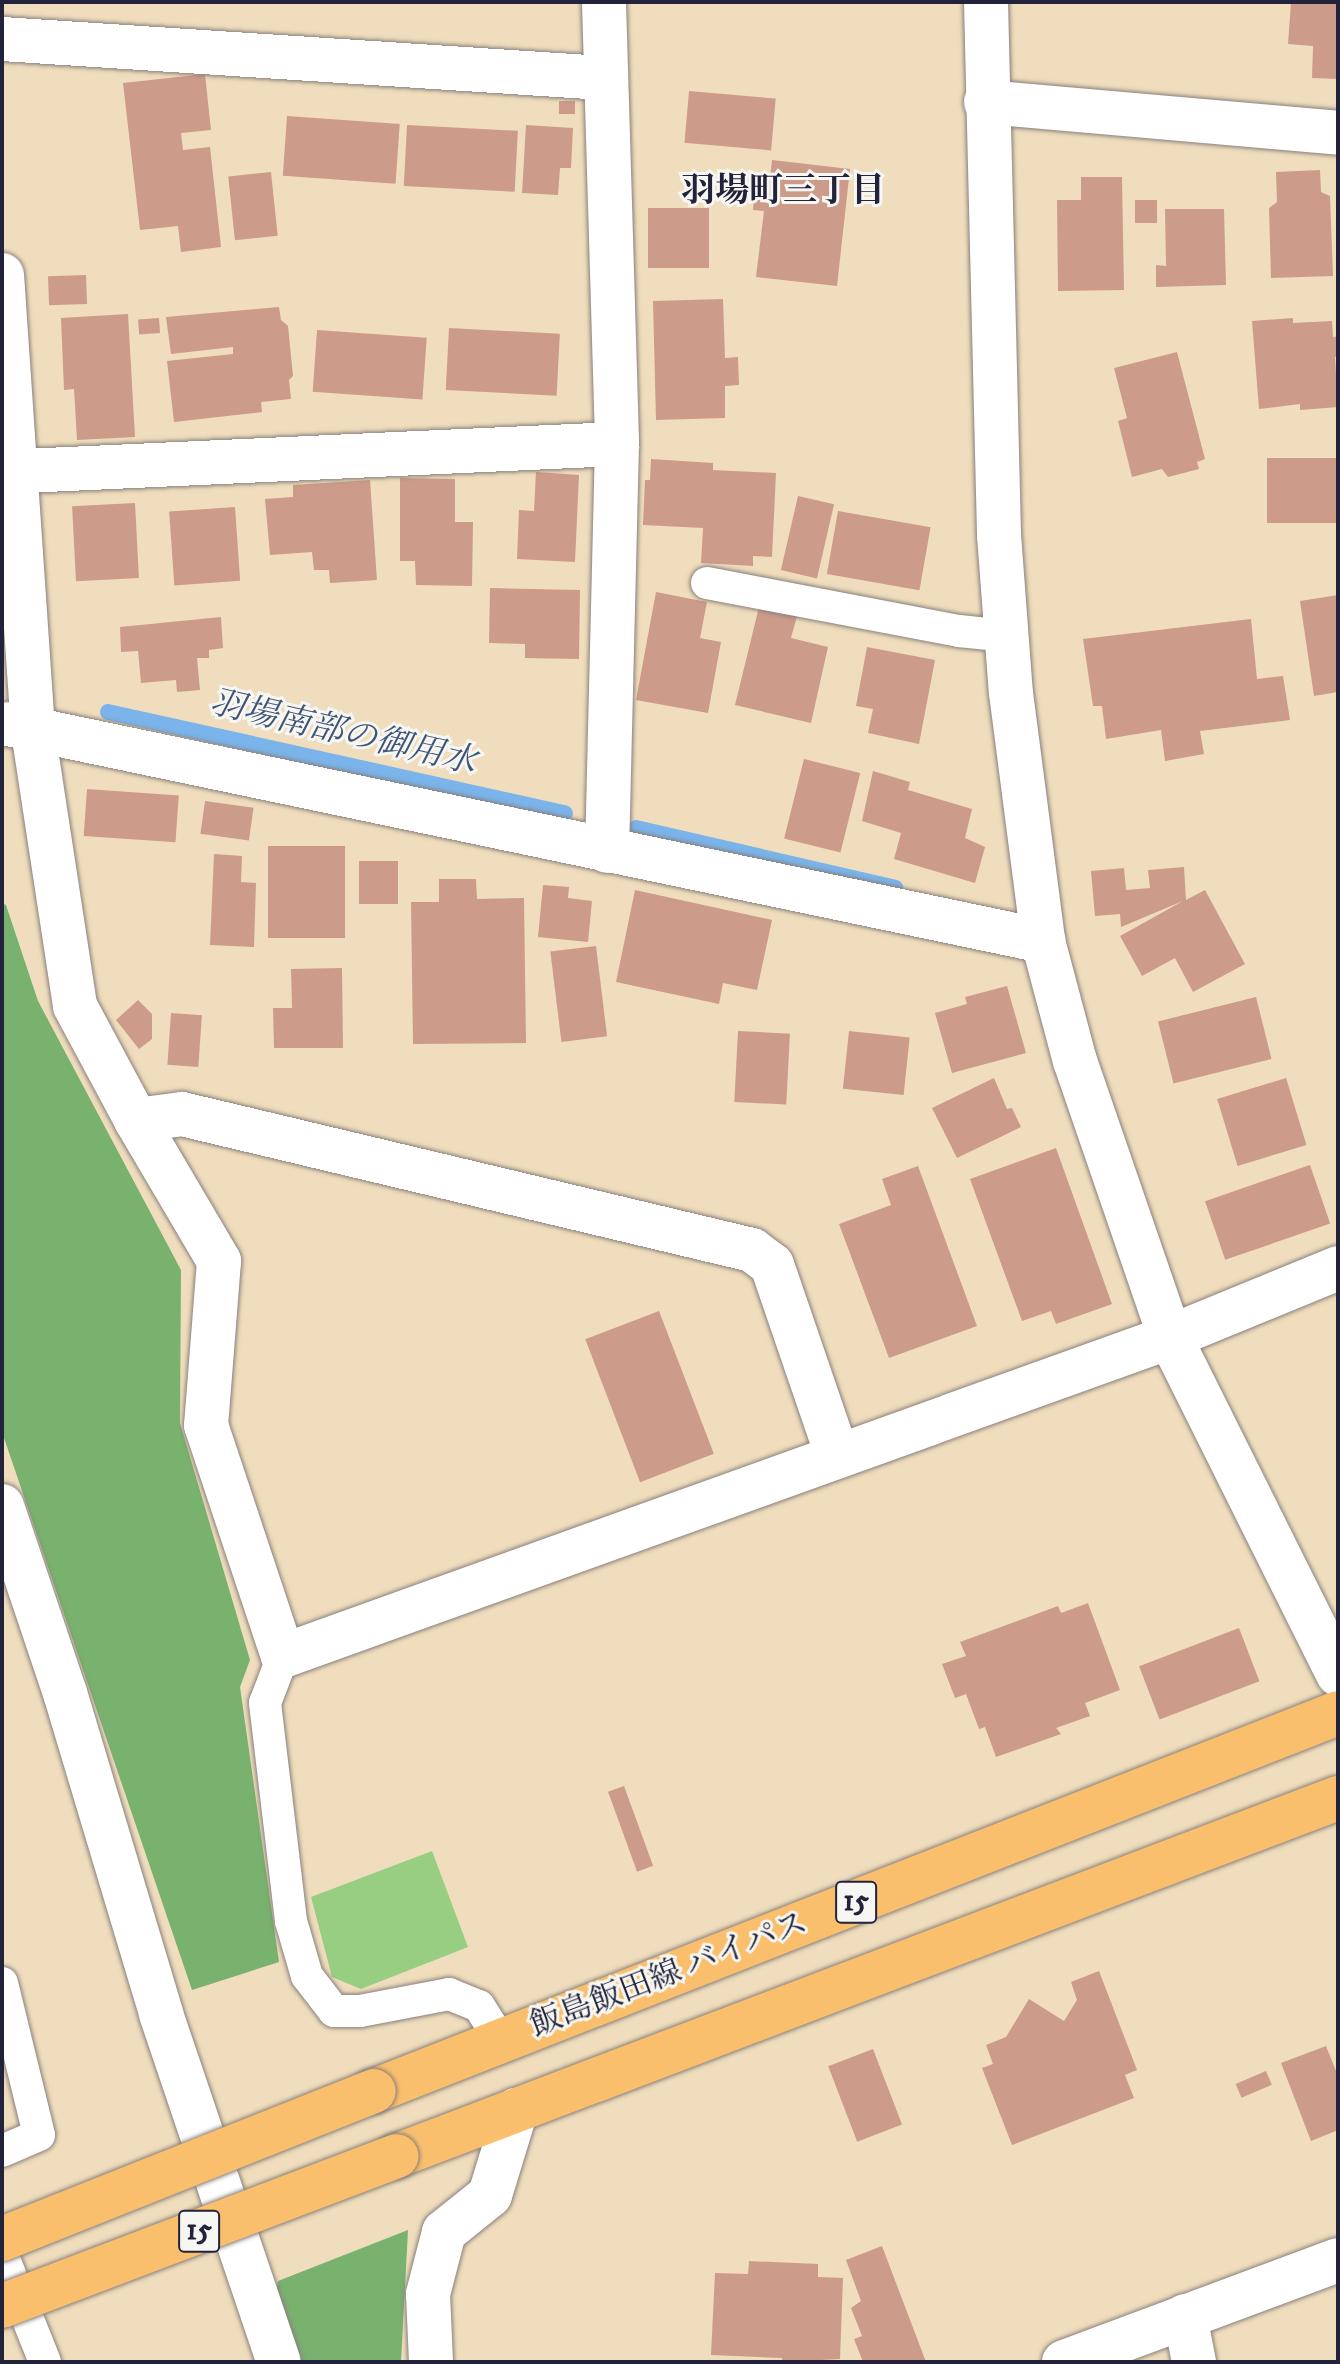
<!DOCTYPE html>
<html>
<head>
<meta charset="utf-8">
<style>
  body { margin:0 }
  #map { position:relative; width:1340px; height:2364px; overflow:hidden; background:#f0ddbd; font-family:"IM FELL DW Pica","Noto Serif JP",serif }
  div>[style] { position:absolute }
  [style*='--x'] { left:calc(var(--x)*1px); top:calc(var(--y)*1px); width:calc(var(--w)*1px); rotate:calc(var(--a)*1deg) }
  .green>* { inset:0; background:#97ce81 }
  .forest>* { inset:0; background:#79b16f }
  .stream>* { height:16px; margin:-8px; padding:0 8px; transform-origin:8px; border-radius:8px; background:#7ab4eb }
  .building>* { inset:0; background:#cd9b8a; transform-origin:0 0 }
  .roads { filter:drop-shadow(0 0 2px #89807c) drop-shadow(0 0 2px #89807c) }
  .service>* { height:32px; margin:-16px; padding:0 16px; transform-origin:16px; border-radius:16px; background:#fff }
  .minor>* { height:44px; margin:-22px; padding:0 22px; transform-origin:22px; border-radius:22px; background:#fff }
  .tertiary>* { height:44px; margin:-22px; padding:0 22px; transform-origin:22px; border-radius:22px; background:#fff }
  .primary>* { height:44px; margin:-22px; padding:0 22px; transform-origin:22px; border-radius:22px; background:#f9bf6d }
  .bridges { filter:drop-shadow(0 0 2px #89807c) drop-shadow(0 0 2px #89807c) }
  .primary-bridge>* { height:44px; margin:-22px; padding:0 22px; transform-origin:22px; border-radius:22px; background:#f9bf6d }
  span { translate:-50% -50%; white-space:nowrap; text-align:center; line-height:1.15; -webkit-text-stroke:6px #f6f6f2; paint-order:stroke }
  .shield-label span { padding:2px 6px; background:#f6f6f2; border:2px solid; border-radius:6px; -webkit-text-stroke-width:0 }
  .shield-label { font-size:30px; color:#22223b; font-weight:700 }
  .street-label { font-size:32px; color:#22223b }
  .neighbourhood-label { font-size:34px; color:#22223b; font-weight:700 }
  .water-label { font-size:34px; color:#415579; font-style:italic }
  .frame { position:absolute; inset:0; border:4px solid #22223b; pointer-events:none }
</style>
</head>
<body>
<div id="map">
  <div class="green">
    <i style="clip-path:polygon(432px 1851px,468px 1947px,361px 1989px,332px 1977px,311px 1897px)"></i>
  </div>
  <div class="forest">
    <i style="clip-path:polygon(2px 903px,6px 905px,38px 1001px,181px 1270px,180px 1423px,250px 1660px,240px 1687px,279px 1962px,192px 1990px,2px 1432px)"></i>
    <i style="clip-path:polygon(408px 2230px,401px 2362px,263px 2362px,278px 2281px)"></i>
  </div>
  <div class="stream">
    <i style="--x:108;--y:712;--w:468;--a:12.5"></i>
    <i style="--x:636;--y:828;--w:266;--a:13"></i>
  </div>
  <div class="building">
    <i style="clip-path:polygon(1291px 2px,1338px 2px,1338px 79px,1312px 78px,1313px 46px,1288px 44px)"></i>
    <i style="clip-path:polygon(205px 74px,211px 130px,181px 133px,183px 150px,210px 147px,221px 247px,181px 252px,178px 226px,140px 230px,123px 83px)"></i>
    <i style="left:689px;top:91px;width:87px;height:52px;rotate:5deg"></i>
    <i style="left:559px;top:101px;width:16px;height:13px"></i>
    <i style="left:287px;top:116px;width:113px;height:60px;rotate:4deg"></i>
    <i style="left:407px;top:125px;width:111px;height:61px;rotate:3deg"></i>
    <i style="clip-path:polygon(526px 125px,573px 128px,571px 168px,560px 168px,558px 195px,522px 193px)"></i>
    <i style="clip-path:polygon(772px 160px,850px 169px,837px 286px,756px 277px,764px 211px,753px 210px,756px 177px,770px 179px)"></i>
    <i style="clip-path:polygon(1320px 170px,1321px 192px,1330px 196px,1333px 276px,1271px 278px,1269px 208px,1277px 202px,1276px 172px)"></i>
    <i style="left:271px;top:172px;width:64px;height:43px;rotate:84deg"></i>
    <i style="clip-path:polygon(1081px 177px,1122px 177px,1124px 290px,1058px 291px,1057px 200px,1081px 200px)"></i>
    <i style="left:1135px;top:200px;width:22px;height:23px"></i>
    <i style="left:648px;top:208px;width:61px;height:60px"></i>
    <i style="clip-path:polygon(1165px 209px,1224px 209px,1226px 285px,1156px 287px,1156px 265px,1166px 266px)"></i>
    <i style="left:86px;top:275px;width:29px;height:38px;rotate:88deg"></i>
    <i style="clip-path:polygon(723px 299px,725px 358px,738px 357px,739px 385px,725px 386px,725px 418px,656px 420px,653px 301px)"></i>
    <i style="clip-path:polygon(279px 307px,281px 320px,288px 326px,293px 376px,289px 380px,291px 399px,261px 402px,262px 412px,174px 422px,167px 361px,233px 354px,233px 347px,171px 354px,166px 317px)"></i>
    <i style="clip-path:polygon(128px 314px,135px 437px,77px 440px,74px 389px,64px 390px,61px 318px)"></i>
    <i style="left:159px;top:318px;width:15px;height:21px;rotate:86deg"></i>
    <i style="clip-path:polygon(1293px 318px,1293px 323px,1332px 321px,1333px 337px,1338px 336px,1338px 356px,1335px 357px,1338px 407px,1300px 410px,1300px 404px,1259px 409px,1252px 321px)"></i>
    <i style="left:449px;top:328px;width:111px;height:62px;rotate:3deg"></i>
    <i style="left:317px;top:330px;width:110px;height:62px;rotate:4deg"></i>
    <i style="clip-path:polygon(1177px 352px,1205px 459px,1197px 462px,1199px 469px,1168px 477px,1162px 469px,1132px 477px,1118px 421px,1127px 418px,1114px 368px)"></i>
    <i style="left:1338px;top:458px;width:65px;height:71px;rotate:90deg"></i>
    <i style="clip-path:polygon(651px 459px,713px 463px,713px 470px,776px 473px,772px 557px,753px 556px,753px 566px,701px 563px,703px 528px,643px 525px,645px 480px,650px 480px)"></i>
    <i style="clip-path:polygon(536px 472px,579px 475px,575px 562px,517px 559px,519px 510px,534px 511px)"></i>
    <i style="clip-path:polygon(400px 478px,455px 479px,455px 522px,473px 522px,472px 586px,416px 585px,415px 561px,400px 561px)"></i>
    <i style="clip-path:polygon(370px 480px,377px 580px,330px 583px,329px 570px,314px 570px,312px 552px,270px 555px,265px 499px,293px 497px,293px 485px)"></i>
    <i style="left:798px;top:496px;width:37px;height:76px;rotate:13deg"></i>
    <i style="left:135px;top:503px;width:75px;height:63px;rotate:87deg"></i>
    <i style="left:235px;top:507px;width:74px;height:66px;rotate:86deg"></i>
    <i style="left:838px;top:511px;width:94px;height:64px;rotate:10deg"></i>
    <i style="clip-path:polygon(490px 588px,580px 590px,579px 659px,525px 658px,525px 644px,489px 643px)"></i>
    <i style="clip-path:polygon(656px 592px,707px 602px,700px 638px,721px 642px,708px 713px,636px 700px)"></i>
    <i style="clip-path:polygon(1338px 595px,1338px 692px,1314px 696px,1300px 601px)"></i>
    <i style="clip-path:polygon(759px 607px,797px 616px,791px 638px,828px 647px,811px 723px,735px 705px)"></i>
    <i style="clip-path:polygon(221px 617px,223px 648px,209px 650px,209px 658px,197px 658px,200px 690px,177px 692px,176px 680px,141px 683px,138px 651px,121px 652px,120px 627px)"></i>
    <i style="clip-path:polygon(1251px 619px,1257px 679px,1283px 676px,1290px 720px,1200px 731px,1204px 754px,1165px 761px,1161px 730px,1106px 739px,1102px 706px,1093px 706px,1083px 639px)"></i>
    <i style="clip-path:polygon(867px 647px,935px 660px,919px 744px,868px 733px,873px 709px,856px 706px)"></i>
    <i style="left:804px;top:759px;width:58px;height:82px;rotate:14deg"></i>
    <i style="clip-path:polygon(873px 771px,910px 782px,908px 790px,972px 809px,965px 838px,985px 847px,975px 883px,894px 859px,901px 833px,862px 821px)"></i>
    <i style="left:87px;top:789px;width:92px;height:47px;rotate:4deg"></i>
    <i style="left:205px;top:801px;width:49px;height:33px;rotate:8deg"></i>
    <i style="left:268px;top:846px;width:77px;height:92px"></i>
    <i style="clip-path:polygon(214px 854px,242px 856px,241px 882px,256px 883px,254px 947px,210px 945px)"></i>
    <i style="left:359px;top:861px;width:39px;height:43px"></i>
    <i style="clip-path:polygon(1184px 867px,1186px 900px,1205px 890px,1245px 964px,1193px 992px,1175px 958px,1142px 976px,1120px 936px,1183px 901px,1121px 927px,1120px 914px,1095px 916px,1091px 871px,1124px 868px,1126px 890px,1150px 888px,1148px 870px)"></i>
    <i style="clip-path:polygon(439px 879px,476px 879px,477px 899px,524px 898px,526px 1043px,413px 1044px,411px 902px,439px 902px)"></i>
    <i style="clip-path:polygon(543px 885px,569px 887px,568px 898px,592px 901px,588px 942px,538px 937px)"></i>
    <i style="clip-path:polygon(635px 890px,772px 920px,757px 990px,723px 983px,719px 1004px,616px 982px)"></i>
    <i style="left:596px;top:946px;width:91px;height:46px;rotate:83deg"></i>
    <i style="clip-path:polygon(342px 968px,343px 1048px,274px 1048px,273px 1008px,292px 1008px,291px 969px)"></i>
    <i style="clip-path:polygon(1007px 986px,1026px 1053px,952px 1073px,935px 1013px,967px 1004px,965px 997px)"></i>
    <i style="left:1256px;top:997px;width:64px;height:101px;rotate:76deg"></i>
    <i style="clip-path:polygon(138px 1000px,152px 1014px,152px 1039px,139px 1049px,116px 1020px)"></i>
    <i style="left:171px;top:1013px;width:31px;height:52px;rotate:4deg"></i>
    <i style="left:738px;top:1031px;width:52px;height:71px;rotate:3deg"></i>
    <i style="left:849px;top:1031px;width:61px;height:58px;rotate:6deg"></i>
    <i style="clip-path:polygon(994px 1078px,1007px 1109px,1012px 1108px,1021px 1127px,957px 1158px,932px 1108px)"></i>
    <i style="left:1286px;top:1078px;width:70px;height:72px;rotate:73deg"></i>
    <i style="clip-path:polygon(1056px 1148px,1112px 1304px,1056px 1324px,1051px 1311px,1022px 1321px,970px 1179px)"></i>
    <i style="left:1310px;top:1165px;width:62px;height:111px;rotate:71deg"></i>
    <i style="clip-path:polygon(918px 1166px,977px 1326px,889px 1358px,839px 1224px,891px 1205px,882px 1179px)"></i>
    <i style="left:659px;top:1311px;width:153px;height:79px;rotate:69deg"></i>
    <i style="clip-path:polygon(1088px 1603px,1120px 1690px,1085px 1703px,1090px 1716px,1056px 1728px,1061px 1734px,996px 1757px,985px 1727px,979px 1729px,966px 1694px,955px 1698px,942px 1664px,966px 1656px,960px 1642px,1058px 1606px,1061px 1613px)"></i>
    <i style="left:1239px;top:1628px;width:57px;height:107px;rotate:69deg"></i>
    <i style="left:624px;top:1786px;width:85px;height:17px;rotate:70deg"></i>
    <i style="clip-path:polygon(1099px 1971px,1137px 2070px,1125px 2075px,1134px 2098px,1012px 2145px,982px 2068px,993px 2064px,986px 2045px,1006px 2037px,1029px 1999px,1064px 2021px,1077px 2000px,1071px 1982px)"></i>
    <i style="clip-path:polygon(1326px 2046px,1338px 2076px,1338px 2130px,1311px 2141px,1281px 2063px)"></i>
    <i style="left:873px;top:2049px;width:81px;height:48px;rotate:69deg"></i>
    <i style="left:1266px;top:2071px;width:15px;height:33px;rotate:67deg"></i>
    <i style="clip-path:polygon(882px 2246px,926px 2362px,863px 2362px,854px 2339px,862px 2336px,851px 2308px,861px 2301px,846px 2260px)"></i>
    <i style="clip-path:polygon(749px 2261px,818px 2264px,818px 2277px,843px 2278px,840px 2359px,782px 2362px,782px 2358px,711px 2355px,715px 2273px,748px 2274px)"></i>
  </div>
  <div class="roads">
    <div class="service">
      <i style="--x:707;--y:583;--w:257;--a:10.8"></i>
      <i style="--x:959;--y:631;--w:48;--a:5.9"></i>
      <i style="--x:283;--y:1656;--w:50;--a:111"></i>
      <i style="--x:265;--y:1703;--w:220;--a:83.2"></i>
      <i style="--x:291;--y:1921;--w:57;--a:73.8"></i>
      <i style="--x:307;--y:1976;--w:44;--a:52.4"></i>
      <i style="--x:334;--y:2011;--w:26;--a:0"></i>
      <i style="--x:360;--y:2011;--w:91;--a:-10.8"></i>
      <i style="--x:449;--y:1994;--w:32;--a:22"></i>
      <i style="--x:479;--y:2006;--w:41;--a:57.8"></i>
      <i style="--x:2;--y:1983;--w:156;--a:76.3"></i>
      <i style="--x:39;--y:2135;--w:40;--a:156.6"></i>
      <i style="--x:2;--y:2254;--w:116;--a:68.3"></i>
    </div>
    <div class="minor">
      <i style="--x:604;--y:2;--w:442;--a:88.3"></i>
      <i style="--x:617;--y:444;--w:407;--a:91.4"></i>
      <i style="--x:2;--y:39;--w:603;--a:3.71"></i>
      <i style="--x:2;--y:275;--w:457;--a:86.1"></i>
      <i style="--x:33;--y:731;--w:278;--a:81.3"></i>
      <i style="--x:75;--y:1006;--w:129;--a:61.8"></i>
      <i style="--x:136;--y:1120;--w:164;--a:59.5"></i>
      <i style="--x:219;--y:1261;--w:165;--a:94.5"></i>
      <i style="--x:206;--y:1425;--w:243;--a:71.6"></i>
      <i style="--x:283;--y:1656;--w:943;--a:-19.78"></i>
      <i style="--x:1170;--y:1337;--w:182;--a:-22.3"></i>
      <i style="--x:2;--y:472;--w:616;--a:-2.61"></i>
      <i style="--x:8;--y:724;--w:1058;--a:11.84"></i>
      <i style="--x:136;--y:1120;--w:46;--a:-7.4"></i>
      <i style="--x:182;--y:1114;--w:586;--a:13.42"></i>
      <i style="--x:752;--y:1250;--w:25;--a:37"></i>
      <i style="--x:772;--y:1265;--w:201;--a:71.1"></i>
      <i style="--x:1185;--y:2316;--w:47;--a:78.9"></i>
      <i style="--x:431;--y:2362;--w:68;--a:-92.5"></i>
      <i style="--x:428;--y:2294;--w:64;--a:-75.5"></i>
      <i style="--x:444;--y:2232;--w:59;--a:-38.8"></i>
      <i style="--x:490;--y:2195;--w:89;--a:-73"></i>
      <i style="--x:1064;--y:2362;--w:292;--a:-20.4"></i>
    </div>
    <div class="tertiary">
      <i style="--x:986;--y:2;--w:533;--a:88.6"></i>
      <i style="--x:999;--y:535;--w:158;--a:85.7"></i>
      <i style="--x:1011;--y:693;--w:250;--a:82.6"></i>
      <i style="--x:1043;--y:941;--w:124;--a:75.1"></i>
      <i style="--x:1075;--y:1061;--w:292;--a:71"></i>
      <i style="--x:1170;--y:1337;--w:377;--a:63.5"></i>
      <i style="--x:986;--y:102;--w:353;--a:5"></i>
      <i style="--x:2;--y:1506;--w:197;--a:71.4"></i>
      <i style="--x:65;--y:1693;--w:335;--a:73.3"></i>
      <i style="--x:161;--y:2014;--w:367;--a:71.3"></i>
    </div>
    <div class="primary">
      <i style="--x:374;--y:2091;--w:1035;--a:-21.41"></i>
      <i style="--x:396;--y:2156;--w:1008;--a:-20.81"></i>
    </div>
  </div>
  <div class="bridges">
    <div class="primary-bridge">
      <i style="--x:2;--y:2239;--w:400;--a:-21.7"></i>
      <i style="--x:2;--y:2306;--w:422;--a:-20.8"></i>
    </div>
  </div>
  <div class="shield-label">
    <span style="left:856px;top:1902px">15</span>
    <span style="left:199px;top:2231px">15</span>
  </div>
  <div class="street-label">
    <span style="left:669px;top:1975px;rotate:-21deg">飯島飯田線 バイパス</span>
  </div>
  <div class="neighbourhood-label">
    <span style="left:783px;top:192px">羽場町三丁目</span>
  </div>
  <div class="water-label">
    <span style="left:343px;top:733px;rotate:13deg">羽場南部の御用水</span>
  </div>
  <div class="frame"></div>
</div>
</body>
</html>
